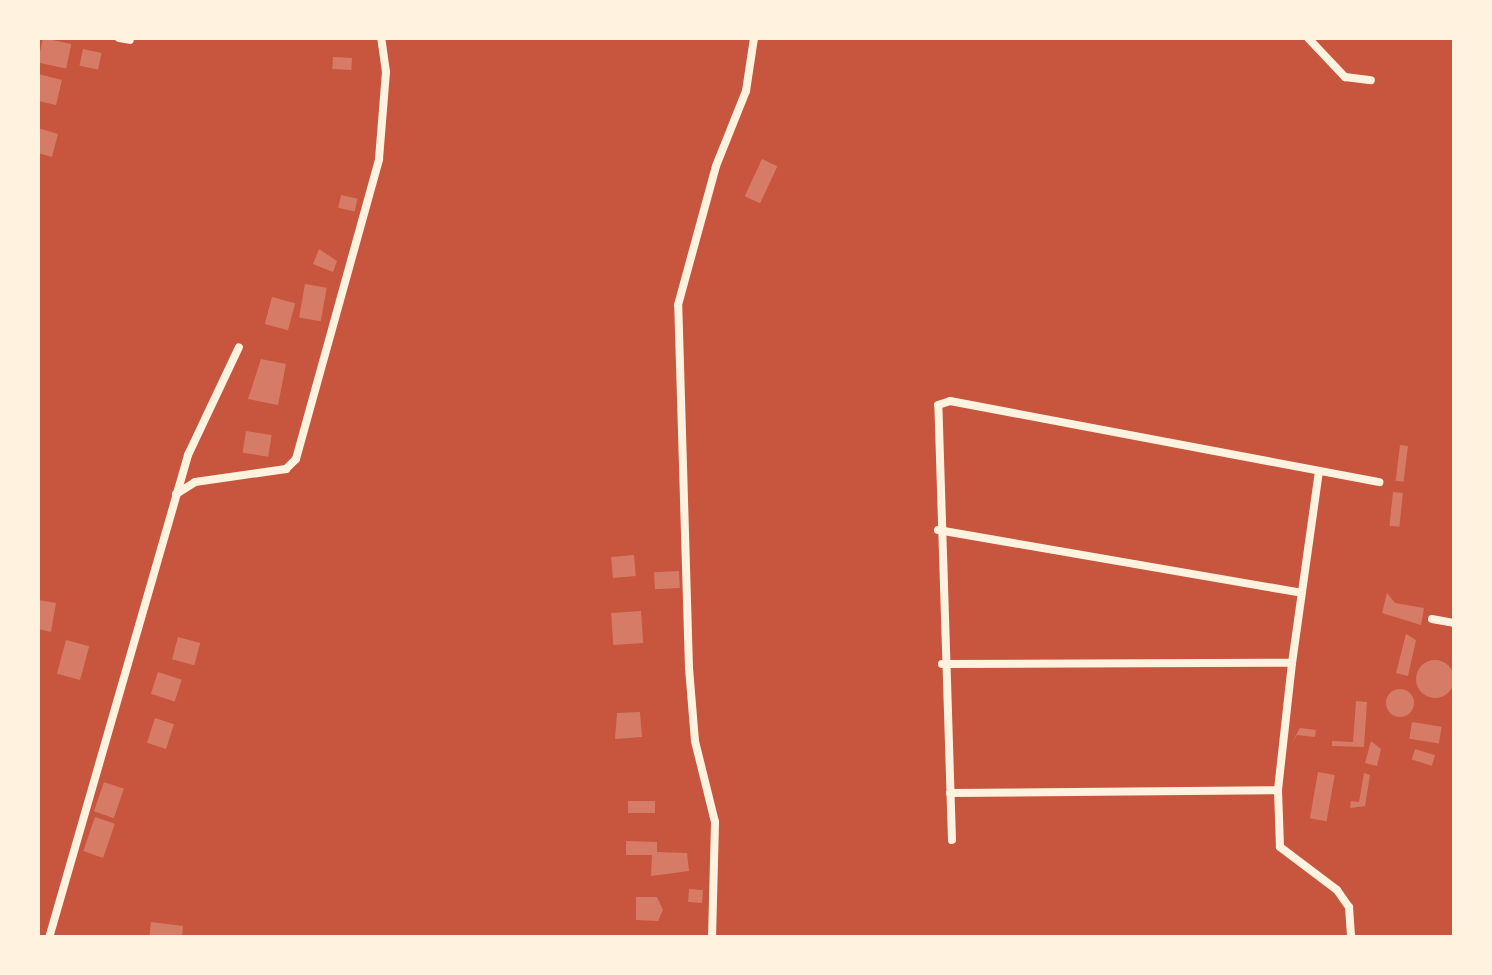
<!DOCTYPE html>
<html>
<head>
<meta charset="utf-8">
<style>
  body { margin:0 }
  #map { position:relative; width:1492px; height:975px; overflow:hidden; background:#c8553d; font-family:"DejaVu Sans",sans-serif }
  div>[style] { position:absolute }
  [style*='--x'] { left:calc(var(--x)*1px); top:calc(var(--y)*1px); width:calc(var(--w)*1px); rotate:calc(var(--a)*1deg) }
  .building>* { inset:0; background:#d67c66; transform-origin:0 0 }
  .round { border-radius:50% }
  .minor>* { height:8px; margin:-4px; padding:0 4px; transform-origin:4px; border-radius:4px; background:#fff3e0 }
  span { translate:-50% -50%; white-space:nowrap; text-align:center; line-height:1.15; -webkit-text-stroke:8px #fff3e0; paint-order:stroke }
  .frame { position:absolute; inset:0; border:40px solid #fff3e0; pointer-events:none }
</style>
</head>
<body>
<div id="map">
  <div class="building">
    <i style="left:43px;top:38px;width:29px;height:25px;rotate:12deg"></i>
    <i style="left:83px;top:49px;width:19px;height:17px;rotate:12deg"></i>
    <i style="left:333px;top:57px;width:19px;height:12px;rotate:3deg"></i>
    <i style="clip-path:polygon(38px 74px,62px 80px,56px 105px,38px 101px)"></i>
    <i style="clip-path:polygon(38px 128px,58px 134px,52px 157px,38px 153px)"></i>
    <i style="left:762px;top:159px;width:17px;height:41px;rotate:25deg"></i>
    <i style="left:341px;top:195px;width:17px;height:13px;rotate:13deg"></i>
    <i style="clip-path:polygon(319px 249px,337px 261px,333px 272px,313px 264px)"></i>
    <i style="left:305px;top:284px;width:22px;height:34px;rotate:10deg"></i>
    <i style="left:272px;top:297px;width:24px;height:28px;rotate:15deg"></i>
    <i style="clip-path:polygon(261px 359px,286px 364px,278px 405px,248px 399px)"></i>
    <i style="left:246px;top:431px;width:26px;height:22px;rotate:9deg"></i>
    <i style="left:1400px;top:445px;width:8px;height:36px;rotate:7deg"></i>
    <i style="left:1393px;top:492px;width:10px;height:34px;rotate:6deg"></i>
    <i style="left:634px;top:555px;width:21px;height:23px;rotate:85deg"></i>
    <i style="left:679px;top:571px;width:17px;height:25px;rotate:87deg"></i>
    <i style="clip-path:polygon(1387px 593px,1395px 603px,1424px 608px,1421px 625px,1382px 613px)"></i>
    <i style="clip-path:polygon(38px 600px,56px 603px,51px 632px,38px 629px)"></i>
    <i style="left:641px;top:611px;width:32px;height:30px;rotate:86deg"></i>
    <i style="clip-path:polygon(1406px 634px,1416px 640px,1408px 676px,1396px 673px)"></i>
    <i style="left:178px;top:637px;width:23px;height:23px;rotate:15deg"></i>
    <i style="left:66px;top:640px;width:24px;height:35px;rotate:15deg"></i>
    <i class="round" style="left:1416px;top:660px;width:38px;height:38px"></i>
    <i style="left:158px;top:672px;width:25px;height:23px;rotate:18deg"></i>
    <i class="round" style="left:1386px;top:689px;width:28px;height:28px"></i>
    <i style="clip-path:polygon(1356px 701px,1367px 702px,1364px 747px,1332px 746px,1332px 741px,1353px 742px)"></i>
    <i style="clip-path:polygon(640px 712px,642px 737px,615px 739px,617px 713px)"></i>
    <i style="left:155px;top:718px;width:20px;height:26px;rotate:18deg"></i>
    <i style="left:1412px;top:722px;width:30px;height:17px;rotate:9deg"></i>
    <i style="clip-path:polygon(1300px 728px,1316px 730px,1315px 737px,1297px 735px,1291px 744px)"></i>
    <i style="clip-path:polygon(1371px 741px,1381px 749px,1377px 766px,1365px 763px)"></i>
    <i style="left:1415px;top:749px;width:21px;height:11px;rotate:17deg"></i>
    <i style="left:1318px;top:772px;width:17px;height:47px;rotate:10deg"></i>
    <i style="clip-path:polygon(1364px 773px,1370px 775px,1365px 806px,1350px 808px,1351px 801px,1359px 802px)"></i>
    <i style="left:104px;top:782px;width:21px;height:31px;rotate:19deg"></i>
    <i style="left:628px;top:801px;width:27px;height:12px"></i>
    <i style="left:95px;top:817px;width:21px;height:36px;rotate:19deg"></i>
    <i style="clip-path:polygon(626px 841px,657px 842px,657px 852px,687px 853px,689px 871px,651px 876px,652px 855px,626px 855px)"></i>
    <i style="left:689px;top:889px;width:14px;height:13px;rotate:4deg"></i>
    <i style="clip-path:polygon(636px 897px,657px 897px,663px 910px,658px 921px,636px 920px)"></i>
    <i style="clip-path:polygon(151px 922px,183px 926px,182px 938px,149px 938px)"></i>
  </div>
  <div class="minor">
    <i style="--x:119;--y:38;--w:11;--a:10"></i>
    <i style="--x:1308;--y:38;--w:54;--a:46.5"></i>
    <i style="--x:1345;--y:77;--w:26;--a:7"></i>
    <i style="--x:1319;--y:471;--w:194;--a:98"></i>
    <i style="--x:1292;--y:663;--w:128;--a:96.3"></i>
    <i style="--x:1278;--y:790;--w:57;--a:88"></i>
    <i style="--x:1280;--y:847;--w:71;--a:37"></i>
    <i style="--x:1337;--y:890;--w:21;--a:55"></i>
    <i style="--x:1349;--y:907;--w:31;--a:86"></i>
    <i style="--x:176;--y:494;--w:22;--a:-32"></i>
    <i style="--x:195;--y:482;--w:92;--a:-8.1"></i>
    <i style="--x:286;--y:469;--w:14;--a:-45"></i>
    <i style="--x:296;--y:459;--w:311;--a:-74.5"></i>
    <i style="--x:379;--y:159;--w:87;--a:-85.4"></i>
    <i style="--x:386;--y:72;--w:34;--a:-98"></i>
    <i style="--x:938;--y:530;--w:368;--a:9.8"></i>
    <i style="--x:1432;--y:619;--w:22;--a:10"></i>
    <i style="--x:942;--y:664;--w:350;--a:-0.2"></i>
    <i style="--x:950;--y:793;--w:328;--a:-0.5"></i>
    <i style="--x:952;--y:840;--w:435;--a:-91.8"></i>
    <i style="--x:938;--y:405;--w:13;--a:-18"></i>
    <i style="--x:950;--y:401;--w:437;--a:10.7"></i>
    <i style="--x:49;--y:938;--w:503;--a:-73.94"></i>
    <i style="--x:188;--y:455;--w:119;--a:-64.7"></i>
    <i style="--x:712;--y:938;--w:116;--a:-88.5"></i>
    <i style="--x:715;--y:822;--w:83;--a:-103.9"></i>
    <i style="--x:695;--y:741;--w:73;--a:-94.7"></i>
    <i style="--x:689;--y:668;--w:363;--a:-91.7"></i>
    <i style="--x:678;--y:305;--w:144;--a:-74.7"></i>
    <i style="--x:716;--y:166;--w:81;--a:-68.2"></i>
    <i style="--x:746;--y:91;--w:54;--a:-81.4"></i>
  </div>
  <div class="frame"></div>
</div>
</body>
</html>
